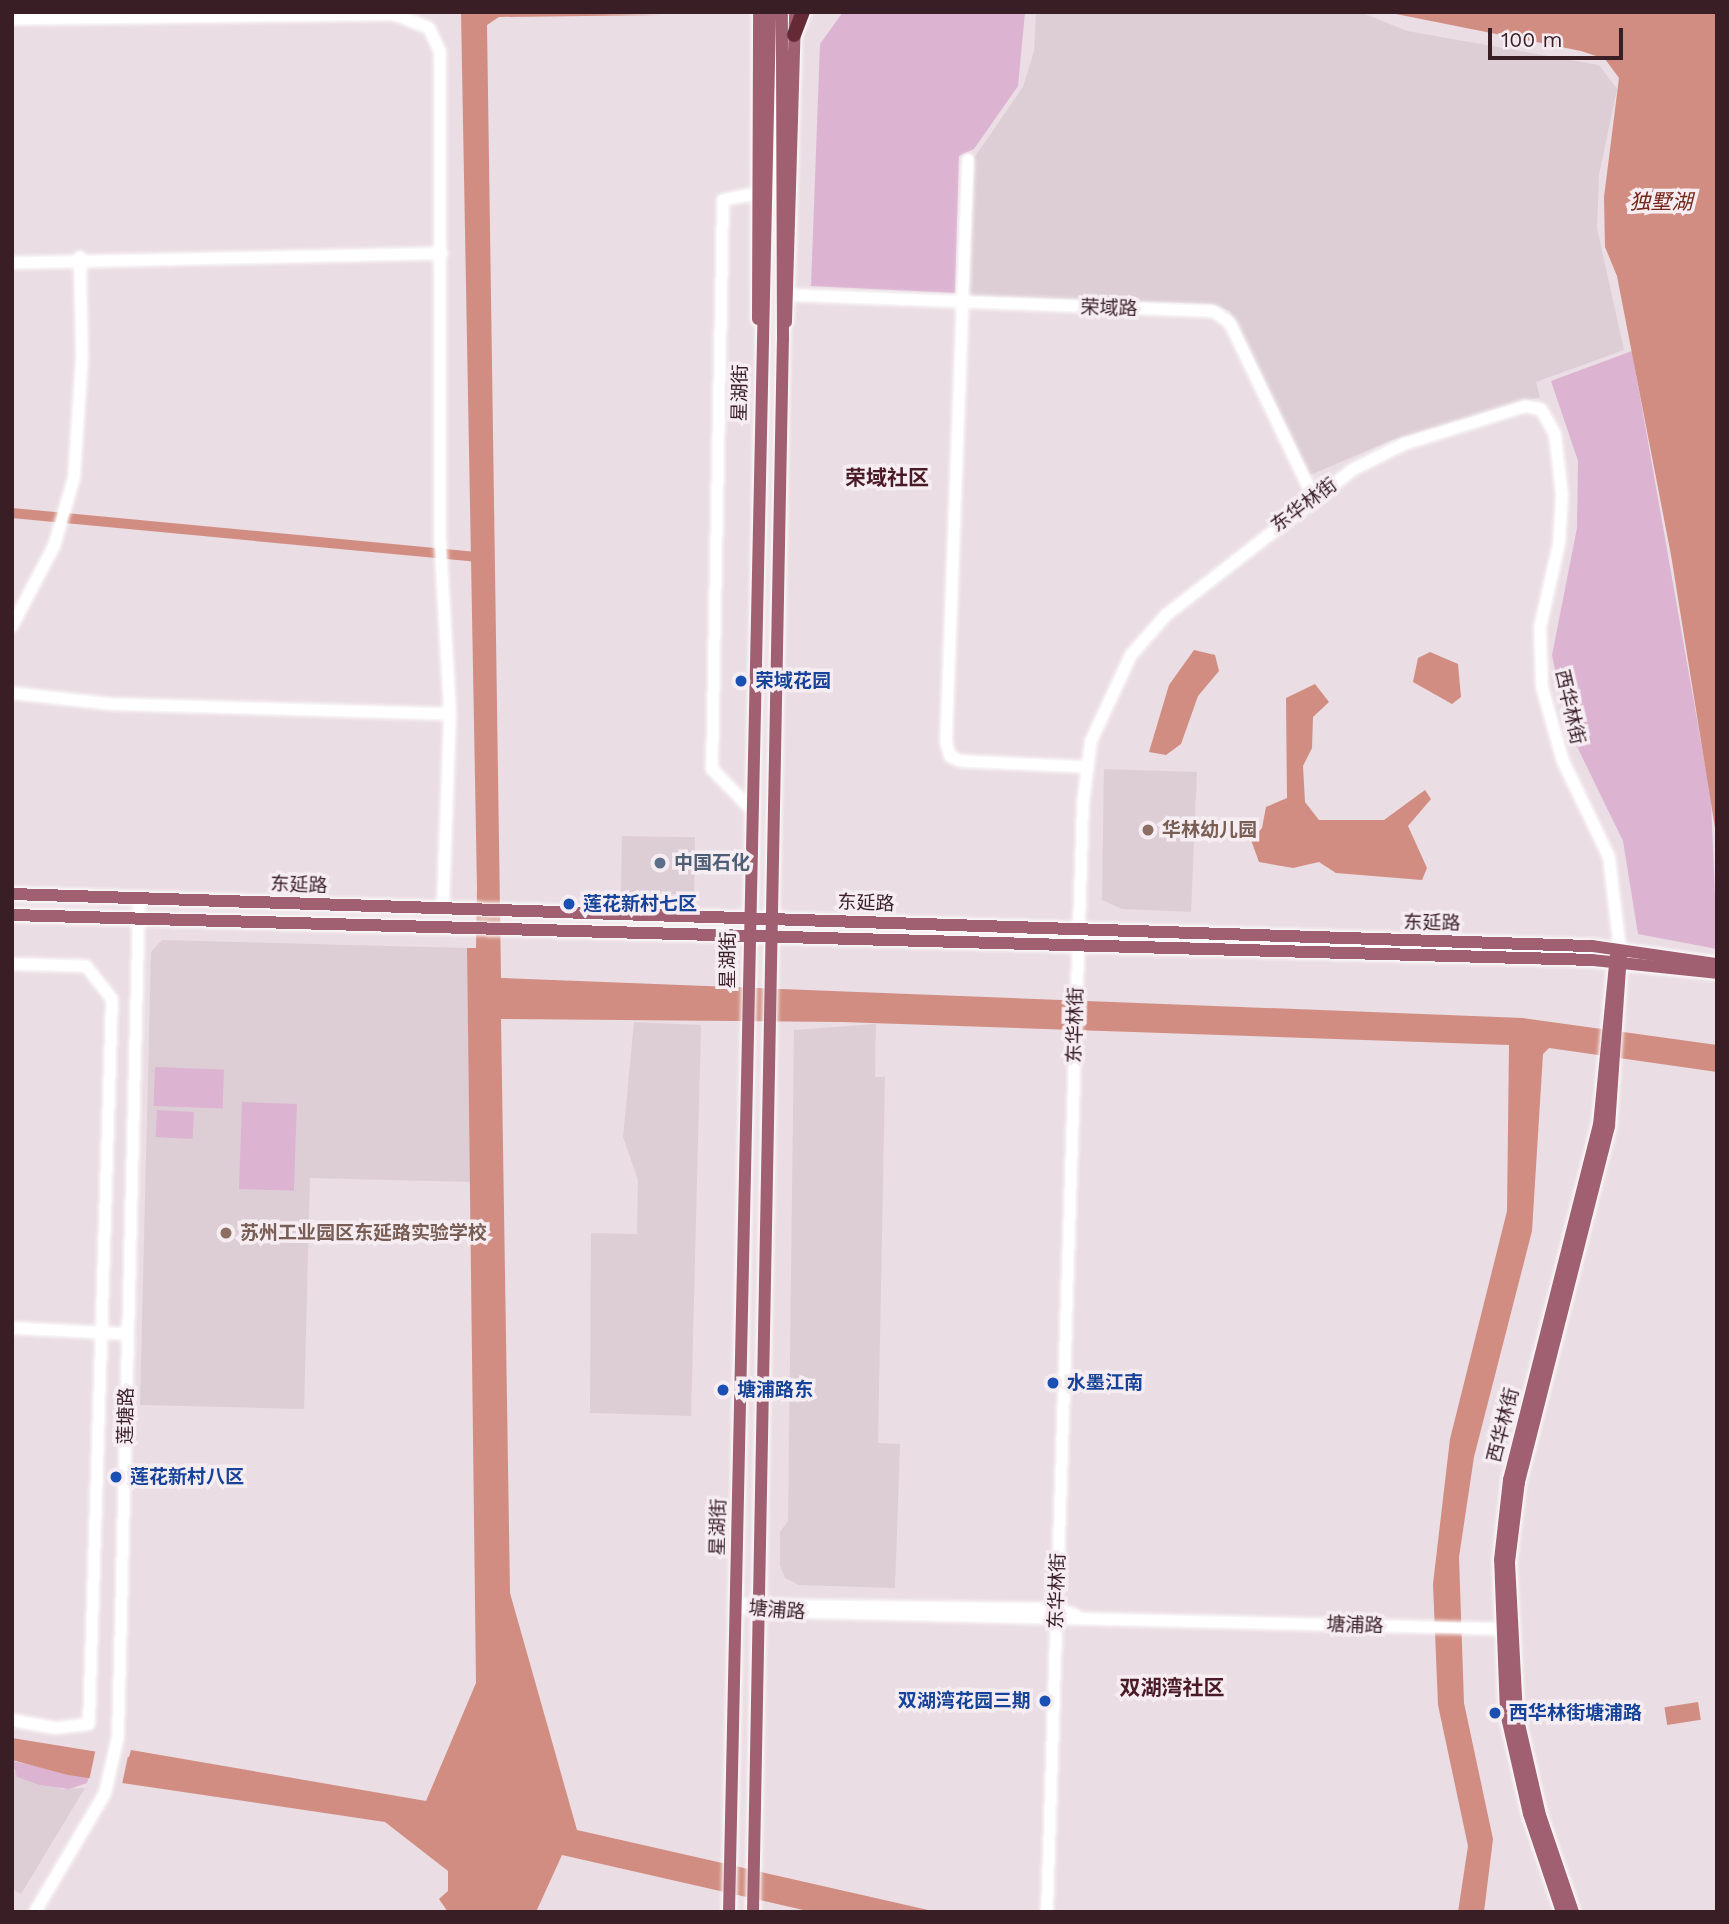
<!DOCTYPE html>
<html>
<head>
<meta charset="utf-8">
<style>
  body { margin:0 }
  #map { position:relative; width:1729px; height:1924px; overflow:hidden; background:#eadde3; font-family:"Work Sans","Noto Sans SC",sans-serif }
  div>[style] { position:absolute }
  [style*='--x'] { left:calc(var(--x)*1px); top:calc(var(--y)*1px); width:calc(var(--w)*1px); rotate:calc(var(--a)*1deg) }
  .built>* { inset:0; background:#ddced5; transform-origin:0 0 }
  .green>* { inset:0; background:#dcb4d2; transform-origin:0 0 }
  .water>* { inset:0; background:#d18d82; transform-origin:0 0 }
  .pier>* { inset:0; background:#eadde3; transform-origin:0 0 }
  .canal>* { height:10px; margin:-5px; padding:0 5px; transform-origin:5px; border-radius:5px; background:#d18d82 }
  .roads { filter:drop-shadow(0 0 2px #fff) drop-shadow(0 0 2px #fff) }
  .minor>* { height:10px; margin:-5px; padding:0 5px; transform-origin:5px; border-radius:5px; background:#fff }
  .major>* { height:12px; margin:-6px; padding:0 6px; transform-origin:6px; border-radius:6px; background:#a16071 }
  .highway>* { height:14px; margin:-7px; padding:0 7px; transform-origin:7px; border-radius:7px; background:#662a37 }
  .dots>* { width:19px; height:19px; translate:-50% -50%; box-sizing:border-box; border:4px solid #f6edf2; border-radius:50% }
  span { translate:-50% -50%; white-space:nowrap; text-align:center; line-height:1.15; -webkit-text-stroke:7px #f6edf2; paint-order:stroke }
  .street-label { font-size:19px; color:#391e26 }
  .transit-label { font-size:19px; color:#164399; font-weight:700 }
  .left { translate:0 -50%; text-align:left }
  .right { translate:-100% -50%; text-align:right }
  .education-label { font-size:19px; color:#785e54; font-weight:700 }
  .service-label { font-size:19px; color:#4e5e75; font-weight:700 }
  .water-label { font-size:21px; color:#762618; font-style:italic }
  .neighbourhood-label { font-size:21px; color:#4b1a27; font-weight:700 }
  .frame { position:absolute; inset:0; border:14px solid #391e26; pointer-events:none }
  .scale { position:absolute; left:1488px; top:28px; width:135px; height:32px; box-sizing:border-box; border:4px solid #391e26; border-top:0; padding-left:9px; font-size:21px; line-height:24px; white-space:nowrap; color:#391e26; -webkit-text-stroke:5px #f6edf2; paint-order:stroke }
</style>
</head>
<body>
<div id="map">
  <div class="built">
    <i style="clip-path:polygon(1036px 12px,1360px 12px,1407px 31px,1599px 65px,1617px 89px,1599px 175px,1597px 228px,1624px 350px,1536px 382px,1540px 397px,1392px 440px,1310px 475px,1230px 311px,1211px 304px,967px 296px,974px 158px,1023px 87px,1034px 51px)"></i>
    <i style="clip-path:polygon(1104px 769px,1197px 772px,1191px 912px,1122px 909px,1102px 900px)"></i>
    <i style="left:622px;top:836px;width:73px;height:57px;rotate:1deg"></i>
    <i style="clip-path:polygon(162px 940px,467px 948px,470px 1182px,310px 1178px,304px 1409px,140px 1405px,151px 952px)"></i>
    <i style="clip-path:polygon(634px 1022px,701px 1025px,691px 1416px,590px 1413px,591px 1233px,637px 1234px,638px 1180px,623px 1137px)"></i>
    <i style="clip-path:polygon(876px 1024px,875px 1077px,885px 1077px,878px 1443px,900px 1444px,895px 1588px,799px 1585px,785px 1578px,780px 1565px,780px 1532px,788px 1521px,794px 1030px)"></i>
    <i style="clip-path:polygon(12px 1771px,62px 1789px,85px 1788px,21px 1894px,12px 1889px)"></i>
  </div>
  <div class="green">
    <i style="clip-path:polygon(843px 12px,1025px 12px,1018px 86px,974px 149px,959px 156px,955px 293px,811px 286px,820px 44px)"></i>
    <i style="clip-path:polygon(1632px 351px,1711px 799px,1717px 949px,1638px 934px,1623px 841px,1567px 726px,1552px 655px,1577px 528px,1578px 461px,1551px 381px)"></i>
    <i style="left:155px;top:1067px;width:69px;height:39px;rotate:2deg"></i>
    <i style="left:242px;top:1102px;width:55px;height:87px;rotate:2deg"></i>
    <i style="left:157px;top:1110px;width:37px;height:27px;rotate:3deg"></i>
    <i style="clip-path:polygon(12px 1761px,89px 1777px,87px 1783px,69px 1789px,40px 1785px,17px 1777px)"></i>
  </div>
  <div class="water">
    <i style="clip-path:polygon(461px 12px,661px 15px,499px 17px,487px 25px,501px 978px,1523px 1018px,1717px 1045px,1717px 1072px,1549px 1048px,1543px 1054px,1532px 1231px,1474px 1457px,1459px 1557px,1464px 1703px,1493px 1839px,1484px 1912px,1458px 1912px,1468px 1846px,1438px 1705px,1433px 1584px,1450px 1439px,1507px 1211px,1509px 1045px,842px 1022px,501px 1019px,510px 1593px,577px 1830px,937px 1912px,812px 1912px,562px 1855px,536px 1912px,448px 1912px,439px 1899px,448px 1891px,448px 1871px,385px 1822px,68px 1775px,12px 1760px,12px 1738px,129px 1757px,131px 1750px,426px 1801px,476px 1683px,467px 948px,476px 948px,477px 888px)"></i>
    <i style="clip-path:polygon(1386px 12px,1717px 12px,1717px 840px,1671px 555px,1617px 276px,1605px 247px,1604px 197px,1619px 78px,1605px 59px,1581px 51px)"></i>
    <i style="clip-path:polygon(1194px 650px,1215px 655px,1219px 671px,1198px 696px,1181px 744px,1166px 755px,1149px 752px,1169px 685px)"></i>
    <i style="clip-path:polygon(1430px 652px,1458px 664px,1461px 697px,1452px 704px,1413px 682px,1418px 658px)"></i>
    <i style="clip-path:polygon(1315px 684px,1329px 702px,1313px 717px,1312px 748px,1303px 766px,1305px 802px,1319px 820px,1384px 820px,1425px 790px,1431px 799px,1408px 826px,1427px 868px,1422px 880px,1336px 873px,1319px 862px,1293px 868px,1259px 862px,1251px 840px,1262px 828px,1266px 807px,1287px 798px,1286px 698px)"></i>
    <i style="left:1698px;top:1702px;width:18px;height:34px;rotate:81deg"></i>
  </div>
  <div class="pier">
    <i style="left:96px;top:1748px;width:33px;height:34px;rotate:12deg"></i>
  </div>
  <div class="canal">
    <i style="--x:12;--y:513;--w:461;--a:5.4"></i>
  </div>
  <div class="roads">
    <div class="minor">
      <i style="--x:12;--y:19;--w:382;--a:-0.7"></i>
      <i style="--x:394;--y:14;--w:38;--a:22"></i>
      <i style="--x:429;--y:28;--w:26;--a:65"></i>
      <i style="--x:440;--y:52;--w:486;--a:90"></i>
      <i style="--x:440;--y:538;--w:176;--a:86.7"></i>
      <i style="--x:450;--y:714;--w:195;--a:92.1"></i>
      <i style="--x:968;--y:160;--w:582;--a:92.16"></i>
      <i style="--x:946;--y:742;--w:15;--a:74"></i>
      <i style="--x:950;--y:756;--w:11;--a:27"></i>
      <i style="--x:960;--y:761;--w:125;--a:2.7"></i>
      <i style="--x:12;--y:263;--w:430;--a:-1.3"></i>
      <i style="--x:791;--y:295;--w:422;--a:2.2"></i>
      <i style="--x:1213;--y:311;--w:21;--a:35"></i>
      <i style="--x:1230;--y:323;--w:194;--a:64.4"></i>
      <i style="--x:12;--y:626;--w:90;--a:-62.3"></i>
      <i style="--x:54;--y:546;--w:71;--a:-73.6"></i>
      <i style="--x:74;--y:478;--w:122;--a:-86.2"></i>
      <i style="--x:82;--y:356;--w:99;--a:-91.2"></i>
      <i style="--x:12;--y:693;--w:99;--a:6.4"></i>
      <i style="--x:110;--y:704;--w:340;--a:1.7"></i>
      <i style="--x:749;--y:807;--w:53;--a:-134.2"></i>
      <i style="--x:712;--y:769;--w:569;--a:-88.89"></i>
      <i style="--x:723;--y:200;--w:33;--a:-11"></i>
      <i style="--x:12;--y:964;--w:74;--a:1.5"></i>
      <i style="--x:86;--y:966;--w:42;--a:51.8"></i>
      <i style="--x:112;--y:999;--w:725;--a:91.82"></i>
      <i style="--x:89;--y:1724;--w:34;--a:173"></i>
      <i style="--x:55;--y:1728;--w:44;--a:-169.5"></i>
      <i style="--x:12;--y:1328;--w:116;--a:3"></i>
      <i style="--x:735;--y:1605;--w:25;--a:14"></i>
      <i style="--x:759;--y:1611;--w:748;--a:1.38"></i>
      <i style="--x:739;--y:1605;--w:318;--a:0.7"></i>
      <i style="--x:1057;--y:1609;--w:20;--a:18"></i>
      <i style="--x:35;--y:1912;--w:138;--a:-59.5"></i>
      <i style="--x:105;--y:1793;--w:57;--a:-76.9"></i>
      <i style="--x:118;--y:1737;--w:838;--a:-88.56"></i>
      <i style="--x:1047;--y:1912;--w:1110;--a:-88.14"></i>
      <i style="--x:1083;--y:803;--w:63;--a:-82.6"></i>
      <i style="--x:1091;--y:741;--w:95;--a:-65.1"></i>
      <i style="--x:1131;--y:655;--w:53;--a:-48.8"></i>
      <i style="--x:1166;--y:615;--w:236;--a:-37.9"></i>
      <i style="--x:1352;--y:470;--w:58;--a:-26.6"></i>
      <i style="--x:1404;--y:444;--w:127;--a:-17.4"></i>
      <i style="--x:1525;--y:406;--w:16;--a:11"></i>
      <i style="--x:1541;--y:409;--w:29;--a:61"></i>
      <i style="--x:1555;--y:434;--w:61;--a:83.5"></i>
      <i style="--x:1562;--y:495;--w:49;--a:93.5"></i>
      <i style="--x:1559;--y:544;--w:85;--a:102.9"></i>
      <i style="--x:1540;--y:627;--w:60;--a:88.1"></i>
      <i style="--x:1542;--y:687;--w:77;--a:74.2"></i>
      <i style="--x:1563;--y:761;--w:106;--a:64.4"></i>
      <i style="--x:1609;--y:857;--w:93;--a:83.2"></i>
    </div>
    <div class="major">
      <i style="--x:758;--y:319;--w:307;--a:-89.8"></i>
      <i style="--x:786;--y:322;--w:310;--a:-88.3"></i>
      <i style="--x:12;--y:894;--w:1581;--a:1.89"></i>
      <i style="--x:1592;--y:946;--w:126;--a:8.2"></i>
      <i style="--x:12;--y:915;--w:1581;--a:1.63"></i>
      <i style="--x:1592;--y:960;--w:126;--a:5.9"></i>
      <i style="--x:729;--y:1912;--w:1900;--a:-88.76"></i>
      <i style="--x:753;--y:1912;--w:1572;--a:-88.91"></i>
      <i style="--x:783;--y:340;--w:328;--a:-90.2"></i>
      <i style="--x:1562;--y:1912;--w:103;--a:-108.6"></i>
      <i style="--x:1529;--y:1814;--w:104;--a:-102.8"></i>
      <i style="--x:1506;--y:1713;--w:153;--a:-92.2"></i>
      <i style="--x:1500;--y:1560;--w:81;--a:-83.6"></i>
      <i style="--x:1509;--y:1480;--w:366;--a:-75.8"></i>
      <i style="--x:1599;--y:1125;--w:170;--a:-84.3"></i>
      <i style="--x:1573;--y:1912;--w:102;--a:-108.8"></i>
      <i style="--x:1540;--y:1815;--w:103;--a:-103"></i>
      <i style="--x:1517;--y:1715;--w:153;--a:-93"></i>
      <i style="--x:1509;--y:1562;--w:81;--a:-82.9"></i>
      <i style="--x:1519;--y:1482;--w:367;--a:-75.8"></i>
      <i style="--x:1609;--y:1126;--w:173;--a:-86"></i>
    </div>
    <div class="highway">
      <i style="--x:794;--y:35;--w:25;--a:-69"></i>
    </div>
  </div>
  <div class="dots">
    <i style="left:741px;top:681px;background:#1a4fb4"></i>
    <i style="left:1148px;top:830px;background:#8d6e63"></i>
    <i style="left:660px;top:863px;background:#5c6f8a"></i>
    <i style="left:569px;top:904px;background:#1a4fb4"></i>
    <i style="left:226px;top:1233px;background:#8d6e63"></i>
    <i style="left:1053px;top:1383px;background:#1a4fb4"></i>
    <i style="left:723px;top:1390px;background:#1a4fb4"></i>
    <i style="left:116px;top:1477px;background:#1a4fb4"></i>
    <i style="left:1045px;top:1701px;background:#1a4fb4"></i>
    <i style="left:1495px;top:1713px;background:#1a4fb4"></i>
  </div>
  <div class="street-label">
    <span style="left:1109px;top:308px;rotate:2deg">荣域路</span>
    <span style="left:740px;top:393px;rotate:-89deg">星湖街</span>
    <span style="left:1304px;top:505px;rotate:-37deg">东华林街</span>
    <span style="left:1570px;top:707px;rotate:77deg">西华林街</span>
    <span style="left:299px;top:885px;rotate:2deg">东延路</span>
    <span style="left:866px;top:903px;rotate:2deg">东延路</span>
    <span style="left:1432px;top:923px;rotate:1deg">东延路</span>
    <span style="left:728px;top:960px;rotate:-90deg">星湖街</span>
    <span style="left:1075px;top:1025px;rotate:-89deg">东华林街</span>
    <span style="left:126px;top:1416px;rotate:-89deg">莲塘路</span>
    <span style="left:1503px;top:1425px;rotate:-76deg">西华林街</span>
    <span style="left:718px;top:1527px;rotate:-89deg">星湖街</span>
    <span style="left:1057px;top:1591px;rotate:-88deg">东华林街</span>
    <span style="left:777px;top:1610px;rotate:5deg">塘浦路</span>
    <span style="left:1355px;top:1625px;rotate:2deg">塘浦路</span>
  </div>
  <div class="transit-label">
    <span class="left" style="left:755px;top:681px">荣域花园</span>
    <span class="left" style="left:583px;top:904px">莲花新村七区</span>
    <span class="left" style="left:1067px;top:1383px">水墨江南</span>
    <span class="left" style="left:737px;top:1390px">塘浦路东</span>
    <span class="left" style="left:130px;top:1477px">莲花新村八区</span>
    <span class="right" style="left:1031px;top:1701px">双湖湾花园三期</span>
    <span class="left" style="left:1509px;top:1713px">西华林街塘浦路</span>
  </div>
  <div class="education-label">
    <span class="left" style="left:1162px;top:830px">华林幼儿园</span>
    <span class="left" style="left:240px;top:1233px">苏州工业园区东延路实验学校</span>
  </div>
  <div class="service-label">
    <span class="left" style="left:674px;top:863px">中国石化</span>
  </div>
  <div class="water-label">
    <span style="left:1661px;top:202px">独墅湖</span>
  </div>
  <div class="neighbourhood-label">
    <span style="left:887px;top:478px">荣域社区</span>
    <span style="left:1172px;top:1688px">双湖湾社区</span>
  </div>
  <div class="frame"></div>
  <div class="scale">100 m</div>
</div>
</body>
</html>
